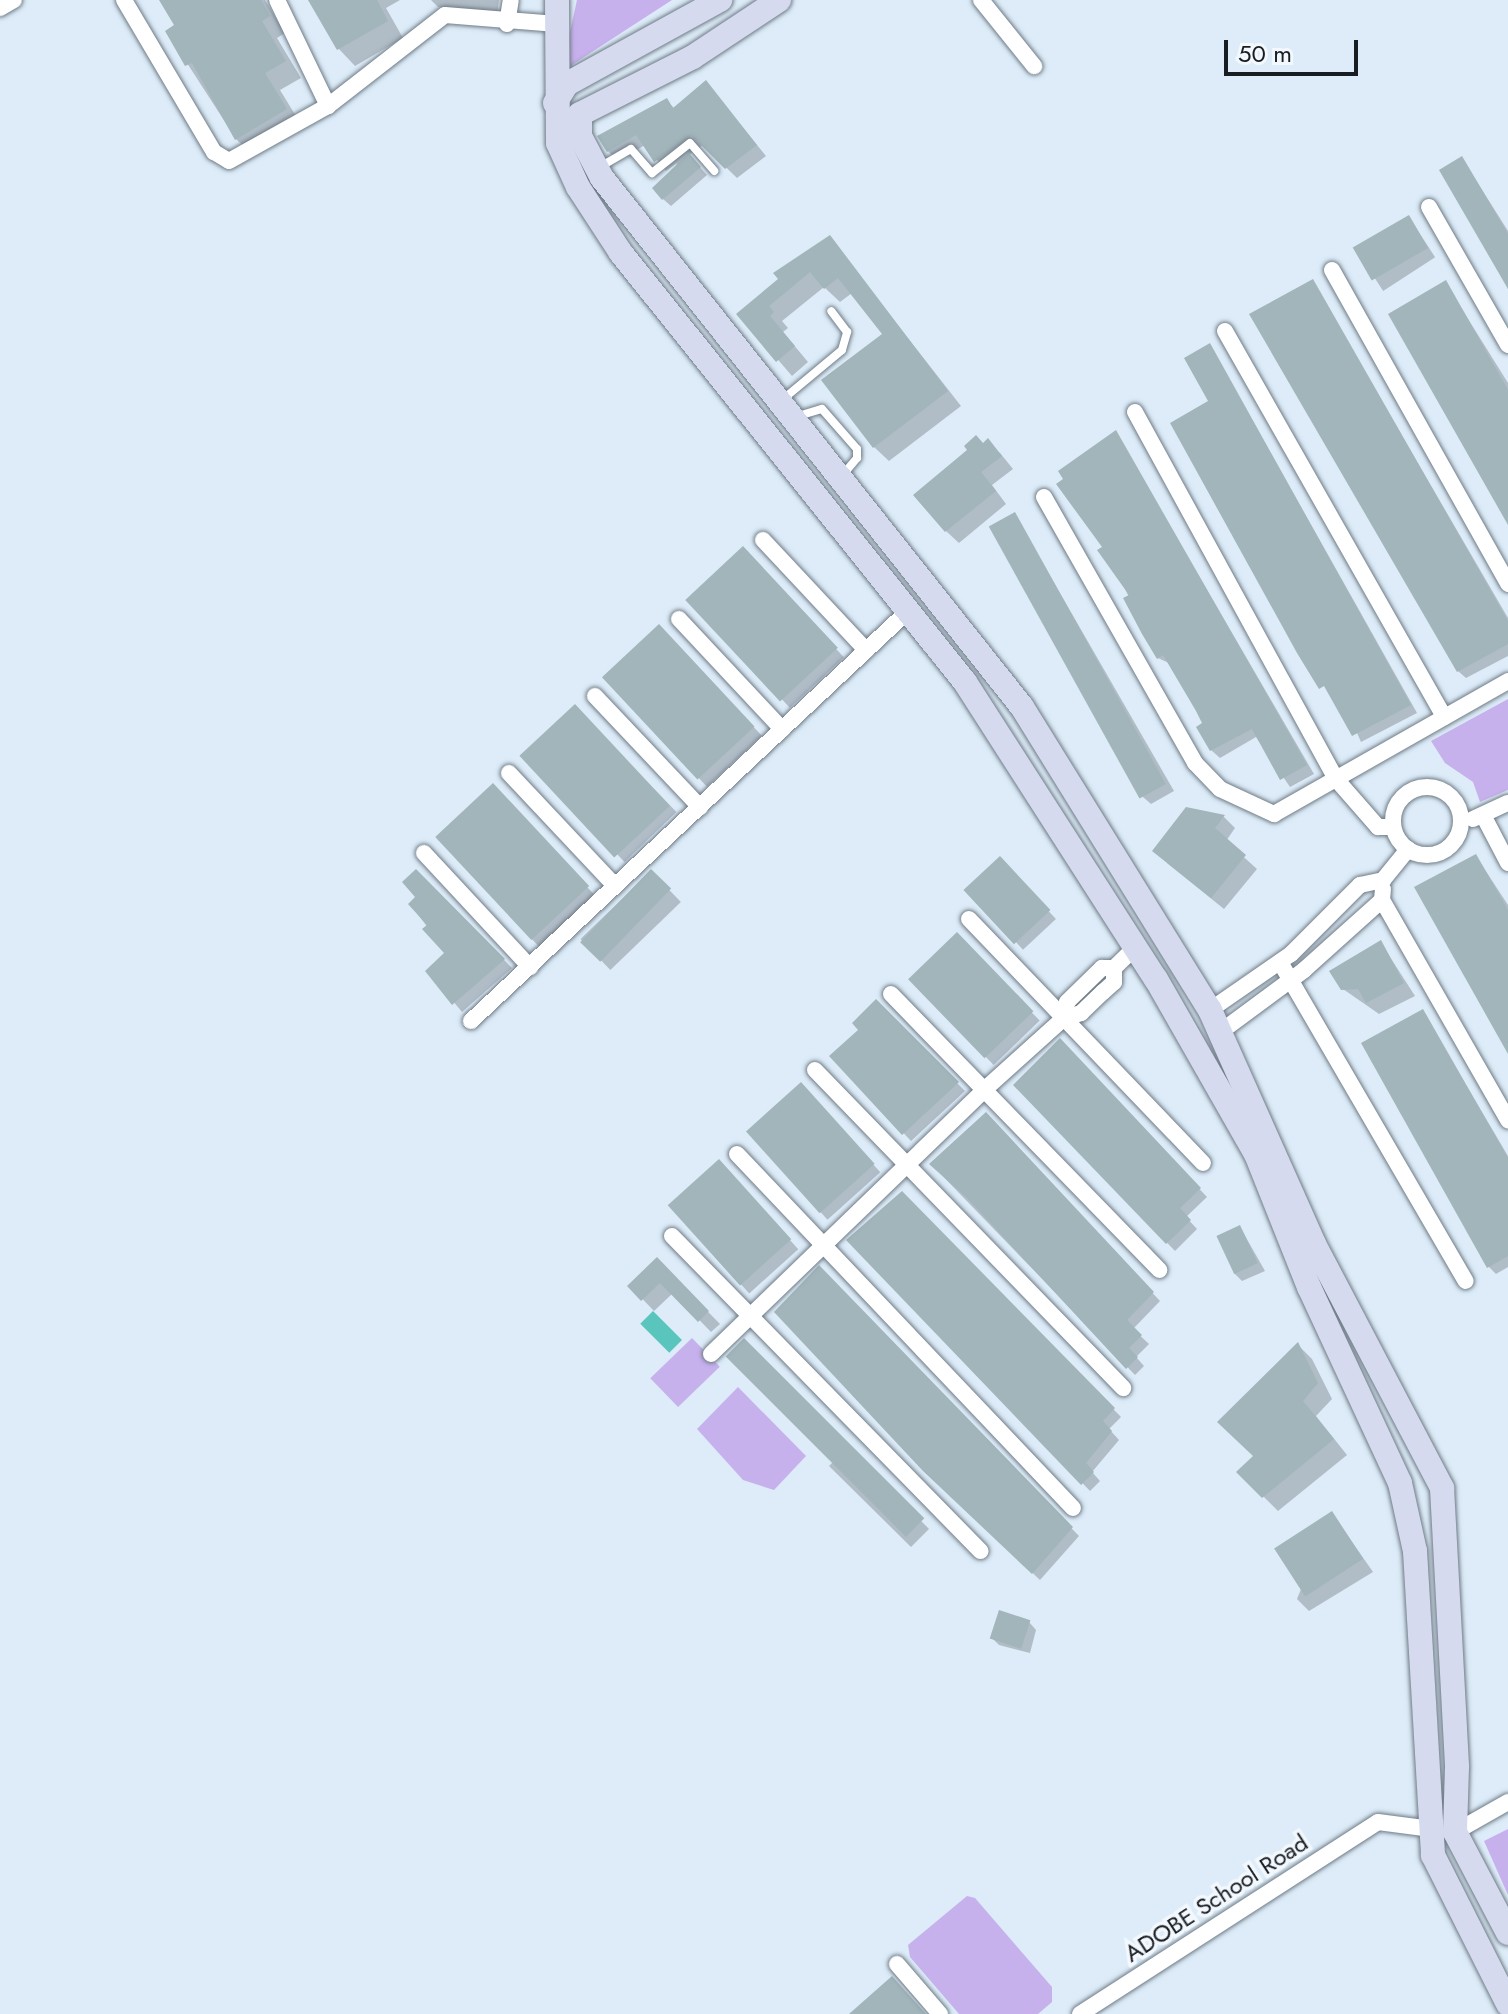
<!DOCTYPE html>
<html>
<head>
<meta charset="utf-8">
<style>
  body { margin:0 }
  #map { position:relative; width:1508px; height:2014px; overflow:hidden; background:#ddecf8; font-family:Jost,sans-serif }
  div>[style] { position:absolute }
  [style*='--x'] { left:calc(var(--x)*1px); top:calc(var(--y)*1px); width:calc(var(--w)*1px); rotate:calc(var(--a)*1deg) }
  .green>* { inset:0; background:#c7b1ed; transform-origin:0 0 }
  .water>* { inset:0; background:#59c5bc; transform-origin:0 0 }
  .shadow>* { inset:0; background:#0003; transform-origin:0 0 }
  .building>* { inset:0; background:#a1b5ba; transform-origin:0 0 }
  .roads { filter:drop-shadow(0 0 2px #6e7b86) drop-shadow(0 0 2px #6e7b86) }
  .lane>* { height:8px; margin:-4px; padding:0 4px; transform-origin:4px; border-radius:4px; background:#fff }
  .street>* { height:16px; margin:-8px; padding:0 8px; transform-origin:8px; border-radius:8px; background:#fff }
  .street>.ring { margin:-8px; padding:0; box-sizing:content-box; background:none; border:16px solid #fff; border-radius:50% }
  .secondary>* { height:24px; margin:-12px; padding:0 12px; transform-origin:12px; border-radius:12px; background:#d5daee }
  span { translate:-50% -50%; white-space:nowrap; text-align:center; line-height:1.15; -webkit-text-stroke:7px #f2f8fd; paint-order:stroke }
  .street-label { font-size:24px; color:#181d22 }
  .scale { position:absolute; left:1224px; top:40px; width:134px; height:36px; box-sizing:border-box; border:4px solid #181d22; border-top:0; padding-left:10px; font-size:24px; line-height:28px; white-space:nowrap; color:#181d22; -webkit-text-stroke:6px #f2f8fd; paint-order:stroke }
</style>
</head>
<body>
<div id="map">
  <div class="green">
    <i style="clip-path:polygon(577px 0,672px 0,561px 72px)"></i>
    <i style="clip-path:polygon(1508px 699px,1508px 790px,1480px 802px,1473px 782px,1445px 763px,1431px 741px)"></i>
    <i style="left:692px;top:1338px;width:40px;height:58px;rotate:46deg"></i>
    <i style="clip-path:polygon(738px 1387px,806px 1456px,774px 1490px,743px 1480px,697px 1429px)"></i>
    <i style="clip-path:polygon(1508px 1829px,1508px 1895px,1484px 1841px)"></i>
    <i style="clip-path:polygon(967px 1896px,975px 1898px,1052px 1987px,1052px 2002px,1038px 2014px,959px 2014px,910px 1957px,908px 1945px)"></i>
  </div>
  <div class="water">
    <i style="left:653px;top:1311px;width:41px;height:18px;rotate:45deg"></i>
  </div>
  <div class="shadow">
    <i style="clip-path:polygon(162px 0,265px 0,285px 33px,277px 38px,301px 78px,280px 90px,302px 126px,253px 155px,236px 139px,167px 32px,177px 26px)"></i>
    <i style="clip-path:polygon(311px 0,400px 0,386px 8px,403px 38px,355px 66px,339px 49px)"></i>
    <i style="clip-path:polygon(431px 0,499px 0,497px 15px,438px 7px)"></i>
    <i style="clip-path:polygon(706px 83px,766px 156px,737px 178px,703px 145px,689px 155px,707px 175px,671px 206px,663px 199px,677px 163px,666px 171px,645px 145px,618px 161px,608px 151px,666px 100px,675px 109px)"></i>
    <i style="clip-path:polygon(1462px 158px,1508px 231px,1508px 289px)"></i>
    <i style="left:1409px;top:217px;width:48px;height:62px;rotate:57deg"></i>
    <i style="clip-path:polygon(829px 237px,961px 406px,889px 461px,874px 447px,884px 334px,852px 293px,840px 302px,824px 287px,782px 321px,788px 328px,783px 332px,808px 362px,792px 376px,739px 314px)"></i>
    <i style="clip-path:polygon(1312px 281px,1508px 618px,1508px 656px,1466px 678px,1458px 671px)"></i>
    <i style="clip-path:polygon(1445px 282px,1508px 383px,1508px 521px)"></i>
    <i style="clip-path:polygon(1210px 345px,1417px 713px,1361px 742px,1211px 401px)"></i>
    <i style="clip-path:polygon(1116px 433px,1314px 774px,1290px 787px,1256px 737px,1220px 758px,1211px 750px,1205px 724px,1171px 664px,1158px 658px,1105px 547px,1058px 485px)"></i>
    <i style="clip-path:polygon(983px 445px,1000px 453px,1013px 469px,992px 485px,1006px 504px,959px 543px,946px 531px)"></i>
    <i style="clip-path:polygon(1015px 515px,1174px 791px,1151px 804px,1143px 797px)"></i>
    <i style="left:743px;top:549px;width:148px;height:74px;rotate:47deg"></i>
    <i style="left:667px;top:634px;width:139px;height:75px;rotate:47deg"></i>
    <i style="left:575px;top:707px;width:146px;height:72px;rotate:46deg"></i>
    <i style="left:493px;top:786px;width:149px;height:76px;rotate:47deg"></i>
    <i style="clip-path:polygon(1187px 809px,1224px 817px,1235px 828px,1226px 841px,1257px 869px,1224px 909px,1167px 863px)"></i>
    <i style="clip-path:polygon(1476px 856px,1508px 905px,1508px 1049px)"></i>
    <i style="left:1000px;top:859px;width:82px;height:45px;rotate:47deg"></i>
    <i style="clip-path:polygon(416px 871px,512px 968px,462px 1012px,428px 971px,447px 953px,410px 904px,418px 897px)"></i>
    <i style="left:651px;top:871px;width:43px;height:98px;rotate:46deg"></i>
    <i style="left:957px;top:935px;width:119px;height:64px;rotate:46deg"></i>
    <i style="clip-path:polygon(1381px 943px,1415px 996px,1379px 1014px,1343px 989px)"></i>
    <i style="clip-path:polygon(876px 1002px,965px 1091px,911px 1141px,832px 1057px,861px 1030px)"></i>
    <i style="clip-path:polygon(1423px 1012px,1508px 1156px,1508px 1267px,1496px 1274px,1488px 1266px)"></i>
    <i style="clip-path:polygon(1060px 1041px,1207px 1197px,1186px 1217px,1197px 1229px,1175px 1251px,1016px 1085px)"></i>
    <i style="left:808px;top:1092px;width:108px;height:71px;rotate:48deg"></i>
    <i style="clip-path:polygon(986px 1115px,1160px 1301px,1133px 1329px,1149px 1344px,1136px 1357px,1144px 1366px,1135px 1375px,932px 1165px)"></i>
    <i style="left:726px;top:1169px;width:108px;height:66px;rotate:48deg"></i>
    <i style="clip-path:polygon(902px 1194px,1121px 1417px,1109px 1429px,1119px 1440px,1092px 1472px,1100px 1481px,1090px 1491px,849px 1240px)"></i>
    <i style="clip-path:polygon(1240px 1227px,1265px 1271px,1242px 1281px,1234px 1273px)"></i>
    <i style="clip-path:polygon(657px 1260px,720px 1324px,711px 1332px,673px 1293px,654px 1311px,630px 1286px)"></i>
    <i style="clip-path:polygon(819px 1268px,1079px 1536px,1040px 1580px,924px 1470px)"></i>
    <i style="clip-path:polygon(744px 1340px,929px 1529px,911px 1547px,829px 1466px,833px 1462px)"></i>
    <i style="clip-path:polygon(1298px 1345px,1312px 1359px,1332px 1399px,1316px 1416px,1347px 1455px,1278px 1511px,1239px 1472px,1256px 1457px)"></i>
    <i style="clip-path:polygon(1332px 1513px,1373px 1572px,1309px 1611px,1297px 1599px)"></i>
    <i style="clip-path:polygon(1029px 1622px,1036px 1630px,1030px 1653px,999px 1645px,991px 1637px)"></i>
  </div>
  <div class="building">
    <i style="clip-path:polygon(159px 0,261px 0,270px 16px,262px 21px,286px 61px,265px 73px,287px 109px,235px 140px,192px 63px,185px 66px,165px 31px,174px 25px)"></i>
    <i style="clip-path:polygon(308px 0,377px 0,388px 21px,337px 50px)"></i>
    <i style="clip-path:polygon(706px 80px,757px 145px,725px 169px,692px 136px,654px 162px,636px 135px,607px 152px,597px 136px,667px 98px,673px 108px)"></i>
    <i style="clip-path:polygon(689px 153px,701px 167px,662px 200px,652px 188px)"></i>
    <i style="clip-path:polygon(1462px 156px,1508px 234px,1508px 289px,1439px 170px)"></i>
    <i style="left:1409px;top:215px;width:38px;height:65px;rotate:60deg"></i>
    <i style="clip-path:polygon(830px 235px,948px 391px,873px 448px,821px 380px,882px 334px,838px 278px,824px 289px,810px 272px,769px 306px,774px 312px,770px 316px,795px 346px,776px 362px,736px 314px,778px 279px,773px 273px)"></i>
    <i style="clip-path:polygon(1313px 279px,1508px 621px,1508px 644px,1457px 672px,1249px 314px)"></i>
    <i style="clip-path:polygon(1446px 280px,1508px 390px,1508px 525px,1388px 314px)"></i>
    <i style="clip-path:polygon(1210px 343px,1411px 705px,1352px 736px,1324px 686px,1319px 689px,1297px 653px,1170px 423px,1208px 401px,1184px 358px)"></i>
    <i style="clip-path:polygon(1116px 430px,1307px 765px,1280px 780px,1252px 729px,1210px 751px,1196px 727px,1202px 723px,1196px 711px,1163px 655px,1157px 659px,1142px 634px,1123px 598px,1129px 595px,1097px 550px,1102px 547px,1056px 484px,1063px 479px,1058px 471px)"></i>
    <i style="clip-path:polygon(976px 435px,983px 443px,988px 438px,1002px 456px,981px 472px,996px 491px,945px 532px,913px 495px,967px 450px,964px 446px)"></i>
    <i style="left:1015px;top:512px;width:311px;height:30px;rotate:61deg"></i>
    <i style="left:743px;top:546px;width:139px;height:79px;rotate:47deg"></i>
    <i style="left:659px;top:624px;width:140px;height:78px;rotate:47deg"></i>
    <i style="left:575px;top:704px;width:139px;height:76px;rotate:47deg"></i>
    <i style="left:493px;top:783px;width:141px;height:79px;rotate:47deg"></i>
    <i style="clip-path:polygon(1186px 807px,1225px 815px,1215px 828px,1246px 855px,1211px 898px,1152px 851px)"></i>
    <i style="clip-path:polygon(1476px 854px,1508px 910px,1508px 1054px,1414px 887px)"></i>
    <i style="left:1000px;top:856px;width:74px;height:50px;rotate:47deg"></i>
    <i style="clip-path:polygon(416px 869px,505px 959px,452px 1005px,425px 971px,444px 953px,422px 929px,427px 925px,408px 904px,415px 897px,402px 882px)"></i>
    <i style="left:651px;top:869px;width:28px;height:102px;rotate:44deg"></i>
    <i style="left:957px;top:932px;width:110px;height:68px;rotate:46deg"></i>
    <i style="clip-path:polygon(1381px 940px,1404px 983px,1366px 1003px,1358px 989px,1341px 990px,1329px 971px)"></i>
    <i style="clip-path:polygon(876px 999px,959px 1082px,902px 1135px,829px 1056px,858px 1030px,852px 1023px)"></i>
    <i style="clip-path:polygon(1423px 1009px,1508px 1158px,1508px 1256px,1487px 1268px,1361px 1043px)"></i>
    <i style="clip-path:polygon(1060px 1038px,1201px 1188px,1180px 1208px,1191px 1220px,1166px 1244px,1013px 1085px)"></i>
    <i style="left:801px;top:1082px;width:110px;height:74px;rotate:48deg"></i>
    <i style="clip-path:polygon(986px 1112px,1154px 1292px,1127px 1320px,1142px 1335px,1129px 1348px,1138px 1357px,1126px 1369px,967px 1198px,929px 1164px)"></i>
    <i style="left:719px;top:1159px;width:108px;height:69px;rotate:48deg"></i>
    <i style="clip-path:polygon(902px 1191px,1115px 1408px,1103px 1421px,1112px 1431px,1086px 1463px,1094px 1472px,1081px 1485px,846px 1240px)"></i>
    <i style="left:1240px;top:1225px;width:42px;height:26px;rotate:65deg"></i>
    <i style="clip-path:polygon(657px 1257px,709px 1311px,698px 1322px,660px 1283px,641px 1301px,627px 1286px)"></i>
    <i style="clip-path:polygon(819px 1265px,1073px 1527px,1032px 1574px,923px 1471px,774px 1312px)"></i>
    <i style="left:744px;top:1338px;width:255px;height:26px;rotate:45deg"></i>
    <i style="clip-path:polygon(1298px 1342px,1318px 1383px,1303px 1401px,1334px 1439px,1262px 1498px,1236px 1472px,1253px 1456px,1217px 1422px)"></i>
    <i style="left:1332px;top:1511px;width:57px;height:69px;rotate:57deg"></i>
    <i style="left:999px;top:1610px;width:33px;height:30px;rotate:18deg"></i>
    <i style="clip-path:polygon(892px 1976px,926px 2014px,849px 2014px)"></i>
  </div>
  <div class="roads">
    <div class="lane">
      <i style="--x:598;--y:168;--w:38;--a:-30"></i>
      <i style="--x:631;--y:149;--w:32;--a:49"></i>
      <i style="--x:652;--y:173;--w:48;--a:-38.3"></i>
      <i style="--x:690;--y:143;--w:37;--a:49"></i>
      <i style="--x:782;--y:400;--w:78;--a:-39.8"></i>
      <i style="--x:842;--y:350;--w:19;--a:-74"></i>
      <i style="--x:847;--y:332;--w:26;--a:-127"></i>
      <i style="--x:795;--y:417;--w:28;--a:-17"></i>
      <i style="--x:822;--y:409;--w:53;--a:48.8"></i>
      <i style="--x:857;--y:449;--w:9;--a:90"></i>
      <i style="--x:857;--y:458;--w:23;--a:130"></i>
    </div>
    <div class="street">
      <i style="--x:124;--y:0;--w:177;--a:59.4"></i>
      <i style="--x:214;--y:152;--w:17;--a:31"></i>
      <i style="--x:229;--y:161;--w:113;--a:-29.1"></i>
      <i style="--x:328;--y:106;--w:148;--a:-37.9"></i>
      <i style="--x:445;--y:15;--w:112;--a:4.6"></i>
      <i style="--x:277;--y:0;--w:118;--a:64.3"></i>
      <i style="--x:981;--y:0;--w:85;--a:51.2"></i>
      <i style="--x:0;--y:8;--w:16;--a:-30"></i>
      <i style="--x:507;--y:24;--w:24;--a:-81"></i>
      <i style="--x:1429;--y:207;--w:159;--a:60.2"></i>
      <i style="--x:1332;--y:270;--w:360;--a:60.7"></i>
      <i style="--x:1225;--y:331;--w:444;--a:60.4"></i>
      <i style="--x:1135;--y:412;--w:418;--a:61.3"></i>
      <i style="--x:1336;--y:779;--w:64;--a:48.8"></i>
      <i style="--x:1378;--y:827;--w:15;--a:0"></i>
      <i style="--x:1044;--y:497;--w:306;--a:60.4"></i>
      <i style="--x:1195;--y:763;--w:36;--a:46"></i>
      <i style="--x:1220;--y:789;--w:60;--a:24.8"></i>
      <i style="--x:1274;--y:814;--w:269;--a:-29.6"></i>
      <i style="--x:763;--y:540;--w:151;--a:46.9"></i>
      <i style="--x:679;--y:619;--w:151;--a:46.9"></i>
      <i style="--x:595;--y:696;--w:153;--a:46.6"></i>
      <i style="--x:509;--y:773;--w:155;--a:46.8"></i>
      <i class="ring" style="left:1393px;top:787px;width:52px;height:52px"></i>
      <i style="--x:1484;--y:817;--w:52;--a:62.4"></i>
      <i style="--x:1473;--y:819;--w:38;--a:-25"></i>
      <i style="--x:424;--y:853;--w:156;--a:47.1"></i>
      <i style="--x:1382;--y:900;--w:254;--a:60.2"></i>
      <i style="--x:969;--y:919;--w:338;--a:46.2"></i>
      <i style="--x:1280;--y:962;--w:369;--a:59.8"></i>
      <i style="--x:891;--y:994;--w:385;--a:45.8"></i>
      <i style="--x:1210;--y:1010;--w:98;--a:-34.7"></i>
      <i style="--x:1291;--y:954;--w:98;--a:-45"></i>
      <i style="--x:1360;--y:885;--w:24;--a:-12"></i>
      <i style="--x:1383;--y:880;--w:40;--a:-51"></i>
      <i style="--x:1064;--y:1018;--w:16;--a:-79"></i>
      <i style="--x:1067;--y:1002;--w:49;--a:-44.2"></i>
      <i style="--x:1102;--y:968;--w:12;--a:0"></i>
      <i style="--x:471;--y:1021;--w:599;--a:-43.17"></i>
      <i style="--x:1219;--y:1033;--w:106;--a:-36.5"></i>
      <i style="--x:1304;--y:970;--w:105;--a:-41.9"></i>
      <i style="--x:1382;--y:900;--w:11;--a:-85"></i>
      <i style="--x:815;--y:1070;--w:443;--a:45.9"></i>
      <i style="--x:737;--y:1154;--w:488;--a:46.5"></i>
      <i style="--x:672;--y:1236;--w:441;--a:45.6"></i>
      <i style="--x:711;--y:1354;--w:380;--a:-44"></i>
      <i style="--x:984;--y:1090;--w:108;--a:-42"></i>
      <i style="--x:1064;--y:1018;--w:18;--a:-16"></i>
      <i style="--x:1081;--y:1013;--w:30;--a:-44"></i>
      <i style="--x:1103;--y:992;--w:15;--a:-42"></i>
      <i style="--x:1114;--y:982;--w:14;--a:-90"></i>
      <i style="--x:1114;--y:968;--w:29;--a:-44"></i>
      <i style="--x:1455;--y:1832;--w:61;--a:-29.5"></i>
      <i style="--x:897;--y:1964;--w:66;--a:49.3"></i>
      <i style="--x:1080;--y:2014;--w:354;--a:-32.8"></i>
      <i style="--x:1378;--y:1822;--w:54;--a:7.4"></i>
    </div>
    <div class="secondary">
      <i style="--x:557;--y:0;--w:143;--a:89.6"></i>
      <i style="--x:558;--y:143;--w:48;--a:65.6"></i>
      <i style="--x:578;--y:187;--w:79;--a:56.9"></i>
      <i style="--x:621;--y:253;--w:550;--a:51.28"></i>
      <i style="--x:965;--y:682;--w:353;--a:57.3"></i>
      <i style="--x:1156;--y:979;--w:202;--a:60.3"></i>
      <i style="--x:1256;--y:1154;--w:143;--a:68.3"></i>
      <i style="--x:1309;--y:1287;--w:216;--a:65.1"></i>
      <i style="--x:1400;--y:1483;--w:70;--a:77.6"></i>
      <i style="--x:1415;--y:1551;--w:305;--a:86.6"></i>
      <i style="--x:1433;--y:1855;--w:167;--a:63.3"></i>
      <i style="--x:779;--y:0;--w:103;--a:146.5"></i>
      <i style="--x:693;--y:57;--w:127;--a:153.2"></i>
      <i style="--x:580;--y:114;--w:22;--a:90"></i>
      <i style="--x:580;--y:136;--w:47;--a:62.4"></i>
      <i style="--x:602;--y:178;--w:675;--a:51.55"></i>
      <i style="--x:1022;--y:707;--w:357;--a:58.2"></i>
      <i style="--x:1210;--y:1010;--w:256;--a:66"></i>
      <i style="--x:1314;--y:1244;--w:276;--a:62.3"></i>
      <i style="--x:1442;--y:1488;--w:279;--a:86.9"></i>
      <i style="--x:1457;--y:1767;--w:65;--a:91.8"></i>
      <i style="--x:1455;--y:1832;--w:114;--a:62.3"></i>
      <i style="--x:555;--y:103;--w:22;--a:-58"></i>
      <i style="--x:567;--y:84;--w:175;--a:-28.8"></i>
    </div>
  </div>
  <div class="street-label">
    <span style="left:1216px;top:1898px;rotate:-33deg">ADOBE School Road</span>
  </div>
  <div class="scale">50 m</div>
</div>
</body>
</html>
